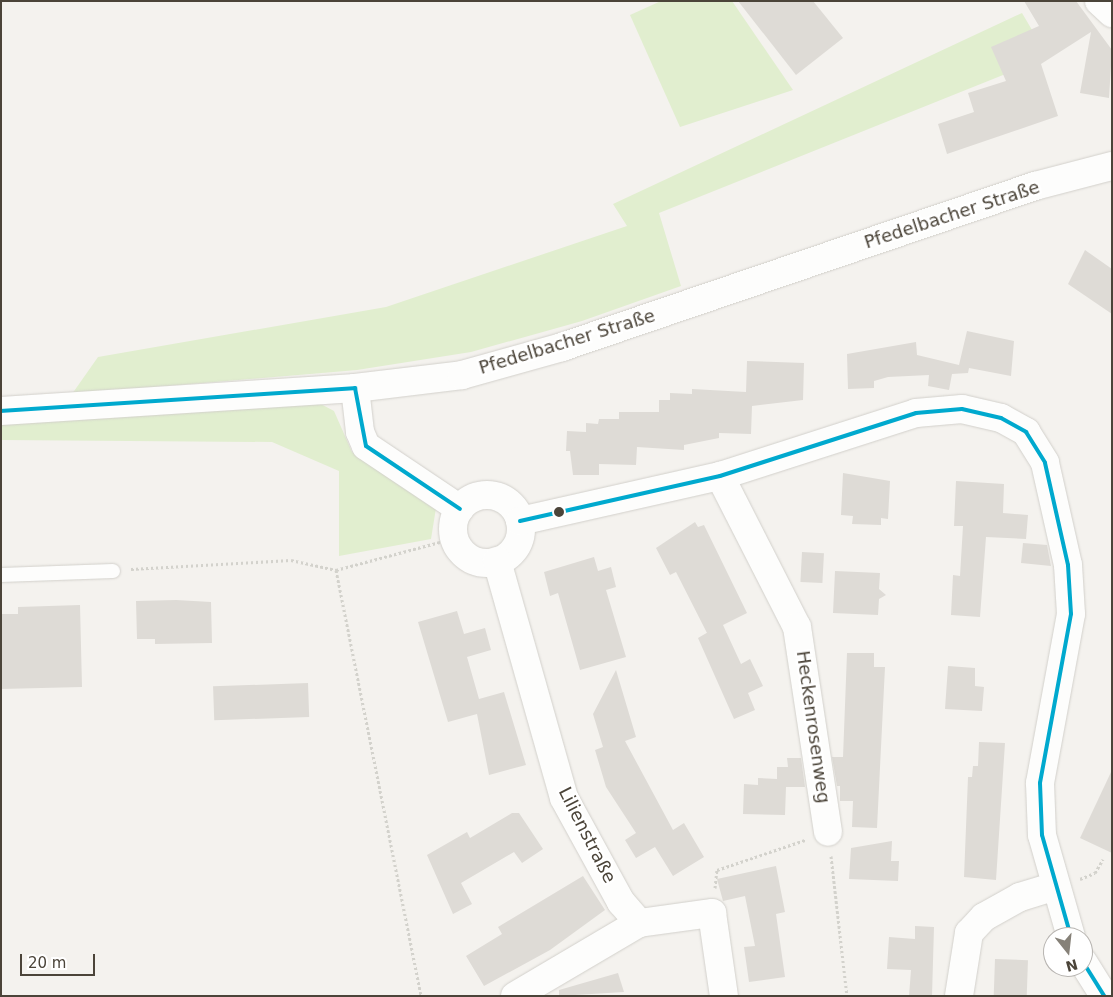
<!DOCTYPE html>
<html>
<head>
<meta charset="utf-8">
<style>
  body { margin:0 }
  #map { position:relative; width:1113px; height:997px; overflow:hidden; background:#f4f2ee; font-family:"DejaVu Sans",sans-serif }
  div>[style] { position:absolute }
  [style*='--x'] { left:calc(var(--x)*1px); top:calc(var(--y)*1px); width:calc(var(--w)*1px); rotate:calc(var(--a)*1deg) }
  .green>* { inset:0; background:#e1eecf }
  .building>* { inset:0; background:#dedbd6; transform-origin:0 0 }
  .path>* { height:3px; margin-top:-1.5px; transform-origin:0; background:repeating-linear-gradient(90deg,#d3d2cc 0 2.5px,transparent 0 5px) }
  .roads { filter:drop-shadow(0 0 1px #d2d0cb) drop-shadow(0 0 1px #d2d0cb) }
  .service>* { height:14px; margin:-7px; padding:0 7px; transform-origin:7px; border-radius:7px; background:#fdfdfc }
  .minor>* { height:28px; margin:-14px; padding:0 14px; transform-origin:14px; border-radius:14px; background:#fdfdfc }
  .minor>.ring { margin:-14px; padding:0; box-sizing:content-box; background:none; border:28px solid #fdfdfc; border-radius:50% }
  .tertiary>* { height:28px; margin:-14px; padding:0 14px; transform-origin:14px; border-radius:14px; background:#fdfdfc }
  .bus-1>* { height:4px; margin:-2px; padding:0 2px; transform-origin:2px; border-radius:2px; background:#00a9ce }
  .dots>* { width:14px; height:14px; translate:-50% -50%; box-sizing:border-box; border:2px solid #fff; border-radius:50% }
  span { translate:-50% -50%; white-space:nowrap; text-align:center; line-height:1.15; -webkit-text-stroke:5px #fff; paint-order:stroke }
  .street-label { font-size:18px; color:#4b4439 }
  .frame { position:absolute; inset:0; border:2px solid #4b4439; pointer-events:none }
  .north { position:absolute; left:1043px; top:927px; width:50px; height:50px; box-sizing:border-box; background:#fff; border:1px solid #b7b4b0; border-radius:50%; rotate:164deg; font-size:14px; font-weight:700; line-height:20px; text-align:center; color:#4b4439 }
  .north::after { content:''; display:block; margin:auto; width:18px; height:22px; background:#868178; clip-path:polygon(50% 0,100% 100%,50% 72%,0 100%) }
  .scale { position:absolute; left:20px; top:954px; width:75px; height:22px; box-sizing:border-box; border:2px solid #4b4439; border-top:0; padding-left:6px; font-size:15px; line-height:18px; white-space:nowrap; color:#4b4439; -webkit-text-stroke:4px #fff; paint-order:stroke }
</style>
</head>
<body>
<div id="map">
  <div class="green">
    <i style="clip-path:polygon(661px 1px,732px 1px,793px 90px,680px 127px,630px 15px)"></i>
    <i style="clip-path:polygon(1022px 13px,1048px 57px,659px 213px,681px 286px,582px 321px,471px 352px,357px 370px,72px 394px,98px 357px,386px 307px,627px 226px,613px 204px)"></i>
    <i style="clip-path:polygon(317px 402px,334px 411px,352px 452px,436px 508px,431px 539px,339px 556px,339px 471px,272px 442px,1px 440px,1px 422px)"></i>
  </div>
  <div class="building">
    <i style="clip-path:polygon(738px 1px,813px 1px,843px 38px,796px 75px)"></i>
    <i style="clip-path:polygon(1024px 1px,1076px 1px,1112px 50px,1109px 98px,1080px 93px,1091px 32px,1041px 64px,1058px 116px,947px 154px,938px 124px,974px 112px,968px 93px,1006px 81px,991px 47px,1039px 26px)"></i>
    <i style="clip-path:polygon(1085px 250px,1112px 269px,1112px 314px,1068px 284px)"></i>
    <i style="clip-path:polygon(967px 331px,1014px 341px,1011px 376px,969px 368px,968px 373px,952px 374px,949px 390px,928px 386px,929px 375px,888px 377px,874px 381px,874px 388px,848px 389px,847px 354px,916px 342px,917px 355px,959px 365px)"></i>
    <i style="clip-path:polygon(747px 361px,804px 363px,803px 400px,752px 406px,751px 434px,719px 433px,719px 438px,684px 445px,684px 450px,637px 447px,636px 465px,599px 464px,599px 475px,573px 475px,570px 451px,566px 451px,567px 431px,586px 432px,586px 423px,598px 424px,599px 419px,619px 419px,619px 412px,659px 412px,659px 400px,670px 400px,670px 393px,692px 394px,692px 389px,746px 392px)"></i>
    <i style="clip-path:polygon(843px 473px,890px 481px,888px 519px,881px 518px,881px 525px,852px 524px,853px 516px,841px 515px)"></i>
    <i style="clip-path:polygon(956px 481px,1004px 484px,1003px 513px,1028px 515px,1026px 539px,986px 537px,980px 617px,951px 615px,953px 575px,960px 576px,963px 526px,954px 526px)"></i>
    <i style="clip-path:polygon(695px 522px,698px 527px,704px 525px,747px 613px,723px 625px,741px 664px,750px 659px,763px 686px,748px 693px,755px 710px,734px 719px,698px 638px,710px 631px,707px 633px,676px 572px,670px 575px,656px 548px)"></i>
    <i style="clip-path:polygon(1023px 543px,1047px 545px,1051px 566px,1021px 563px)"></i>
    <i style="left:802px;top:552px;width:22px;height:30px;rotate:3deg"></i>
    <i style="clip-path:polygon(594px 557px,598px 571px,611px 567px,616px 587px,606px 590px,626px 657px,580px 670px,558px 593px,550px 596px,544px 572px)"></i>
    <i style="clip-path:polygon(835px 571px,880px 573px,879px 589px,886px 595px,879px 599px,878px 615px,833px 613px)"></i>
    <i style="clip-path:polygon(176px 600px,211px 602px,212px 643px,155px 644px,155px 639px,137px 639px,136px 601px)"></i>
    <i style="clip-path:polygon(80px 605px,82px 687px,1px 689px,1px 614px,18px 614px,18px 607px)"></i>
    <i style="clip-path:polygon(457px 611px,464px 634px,485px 628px,491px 650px,467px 657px,479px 699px,504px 692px,526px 765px,489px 775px,477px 714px,448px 722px,418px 622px)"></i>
    <i style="clip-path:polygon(847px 653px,874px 653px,874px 667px,885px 667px,877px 828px,852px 827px,853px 801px,840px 801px,840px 786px,837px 786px,832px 757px,843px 757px)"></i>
    <i style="clip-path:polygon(948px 666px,975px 668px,975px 686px,984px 687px,982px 711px,945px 709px)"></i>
    <i style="clip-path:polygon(616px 670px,636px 737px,625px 741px,673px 830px,684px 823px,704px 857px,673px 876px,655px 847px,636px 858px,625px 840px,636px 833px,606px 787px,595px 750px,603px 747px,593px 714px)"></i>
    <i style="left:308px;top:683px;width:34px;height:95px;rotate:88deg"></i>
    <i style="clip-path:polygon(979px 742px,1005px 743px,996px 880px,964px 877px,968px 777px,972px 777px,973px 766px,978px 766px)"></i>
    <i style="clip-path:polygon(787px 758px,801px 758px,805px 787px,786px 787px,785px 815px,743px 814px,744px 784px,758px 785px,758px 778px,777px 779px,777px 767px,788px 767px)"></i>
    <i style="clip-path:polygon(1112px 770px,1112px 853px,1080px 838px)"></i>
    <i style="clip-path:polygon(512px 813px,519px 813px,543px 849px,522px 863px,514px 852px,461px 883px,472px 904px,453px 914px,427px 855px,467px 832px,470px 838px)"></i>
    <i style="clip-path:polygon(892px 841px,891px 861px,899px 861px,898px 881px,849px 879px,851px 848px)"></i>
    <i style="clip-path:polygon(776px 866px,785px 912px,776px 914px,785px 977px,749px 982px,744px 947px,755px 946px,745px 896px,723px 901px,717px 879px)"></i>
    <i style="clip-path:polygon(583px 876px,605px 910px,550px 950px,484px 986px,466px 956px,502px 934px,498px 927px)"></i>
    <i style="clip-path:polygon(915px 926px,934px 927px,932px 996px,909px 996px,911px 970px,887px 969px,889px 937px,915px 939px)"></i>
    <i style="left:995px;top:959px;width:33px;height:37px;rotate:2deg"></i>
    <i style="clip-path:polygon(618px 973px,624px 992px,559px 996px,559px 990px)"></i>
  </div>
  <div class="path">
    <i style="--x:131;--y:569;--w:160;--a:-3.2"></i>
    <i style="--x:291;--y:560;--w:46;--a:12.5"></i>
    <i style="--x:336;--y:570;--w:123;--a:-15.1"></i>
    <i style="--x:336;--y:570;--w:434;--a:78.7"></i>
    <i style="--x:831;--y:856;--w:141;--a:83.5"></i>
    <i style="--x:1080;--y:879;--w:16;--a:-22"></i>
    <i style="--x:1095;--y:873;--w:16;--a:-60"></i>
    <i style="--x:715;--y:888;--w:18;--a:-84"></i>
    <i style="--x:717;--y:870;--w:93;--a:-18.8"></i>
  </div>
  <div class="roads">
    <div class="service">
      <i style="--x:1;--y:575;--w:112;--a:-2"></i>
    </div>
    <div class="minor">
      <i style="--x:1099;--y:1;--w:18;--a:43"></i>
      <i style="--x:355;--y:388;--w:44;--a:83.5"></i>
      <i style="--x:360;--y:432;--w:15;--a:67"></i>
      <i style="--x:366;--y:446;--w:113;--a:33.8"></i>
      <i style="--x:720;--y:476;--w:169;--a:63"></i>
      <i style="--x:797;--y:627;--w:207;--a:81.4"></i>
      <i class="ring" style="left:453px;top:495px;width:40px;height:40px"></i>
      <i style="--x:520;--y:521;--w:205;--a:-12.7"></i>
      <i style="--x:720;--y:476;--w:206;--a:-17.8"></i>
      <i style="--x:916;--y:413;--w:46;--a:-5"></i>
      <i style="--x:962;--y:409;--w:40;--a:13"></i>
      <i style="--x:1001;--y:418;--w:29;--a:29"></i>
      <i style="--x:1026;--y:432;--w:36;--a:58"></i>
      <i style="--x:1045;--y:463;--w:105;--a:77.3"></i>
      <i style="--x:1068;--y:565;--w:49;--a:86.5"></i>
      <i style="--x:1071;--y:614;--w:172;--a:100.4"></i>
      <i style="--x:1040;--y:783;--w:52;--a:87.8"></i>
      <i style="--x:1042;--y:835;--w:106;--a:74.1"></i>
      <i style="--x:497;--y:561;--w:246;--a:74.2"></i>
      <i style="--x:564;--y:798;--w:119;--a:61.3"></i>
      <i style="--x:621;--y:902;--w:28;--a:49"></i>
      <i style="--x:639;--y:923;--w:74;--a:-7.8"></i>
      <i style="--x:712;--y:913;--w:84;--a:81.8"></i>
      <i style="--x:1083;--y:962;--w:40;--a:58"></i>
      <i style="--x:515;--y:996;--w:144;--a:-30.5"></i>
      <i style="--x:959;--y:996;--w:64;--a:-81"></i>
      <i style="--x:969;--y:933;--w:22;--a:-47"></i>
      <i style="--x:984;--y:917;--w:41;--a:-29.1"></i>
      <i style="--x:1020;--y:897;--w:37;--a:-17"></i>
    </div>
    <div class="tertiary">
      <i style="--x:1;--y:411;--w:355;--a:-3.7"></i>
      <i style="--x:355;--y:388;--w:108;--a:-6.9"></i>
      <i style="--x:462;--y:375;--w:104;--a:-15.6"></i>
      <i style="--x:562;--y:347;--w:500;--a:-18.8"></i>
      <i style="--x:1035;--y:186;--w:80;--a:-14.6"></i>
    </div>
  </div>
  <div class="bus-1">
    <i style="--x:355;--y:388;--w:59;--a:79.3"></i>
    <i style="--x:366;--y:446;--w:113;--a:33.8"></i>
    <i style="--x:1;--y:411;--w:355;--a:-3.7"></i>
    <i style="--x:520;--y:521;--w:205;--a:-12.7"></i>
    <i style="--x:720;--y:476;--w:206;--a:-17.8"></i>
    <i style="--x:916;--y:413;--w:46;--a:-5"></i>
    <i style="--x:962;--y:409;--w:40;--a:13"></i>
    <i style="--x:1001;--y:418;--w:29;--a:29"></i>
    <i style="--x:1026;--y:432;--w:36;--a:58"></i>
    <i style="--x:1045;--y:463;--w:105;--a:77.3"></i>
    <i style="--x:1068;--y:565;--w:49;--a:86.5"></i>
    <i style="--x:1071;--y:614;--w:172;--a:100.4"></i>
    <i style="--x:1040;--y:783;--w:52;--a:87.8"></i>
    <i style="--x:1042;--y:835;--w:106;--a:74.1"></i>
    <i style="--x:1083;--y:962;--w:40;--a:58"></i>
  </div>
  <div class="dots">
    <i style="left:559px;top:512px;background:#4b4439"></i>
  </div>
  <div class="street-label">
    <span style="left:952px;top:215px;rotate:-18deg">Pfedelbacher Straße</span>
    <span style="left:567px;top:342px;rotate:-17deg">Pfedelbacher Straße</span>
    <span style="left:813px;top:727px;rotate:82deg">Heckenrosenweg</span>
    <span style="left:587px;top:835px;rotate:63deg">Lilienstraße</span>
  </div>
  <div class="frame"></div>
  <div class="north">N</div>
  <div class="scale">20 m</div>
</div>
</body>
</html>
